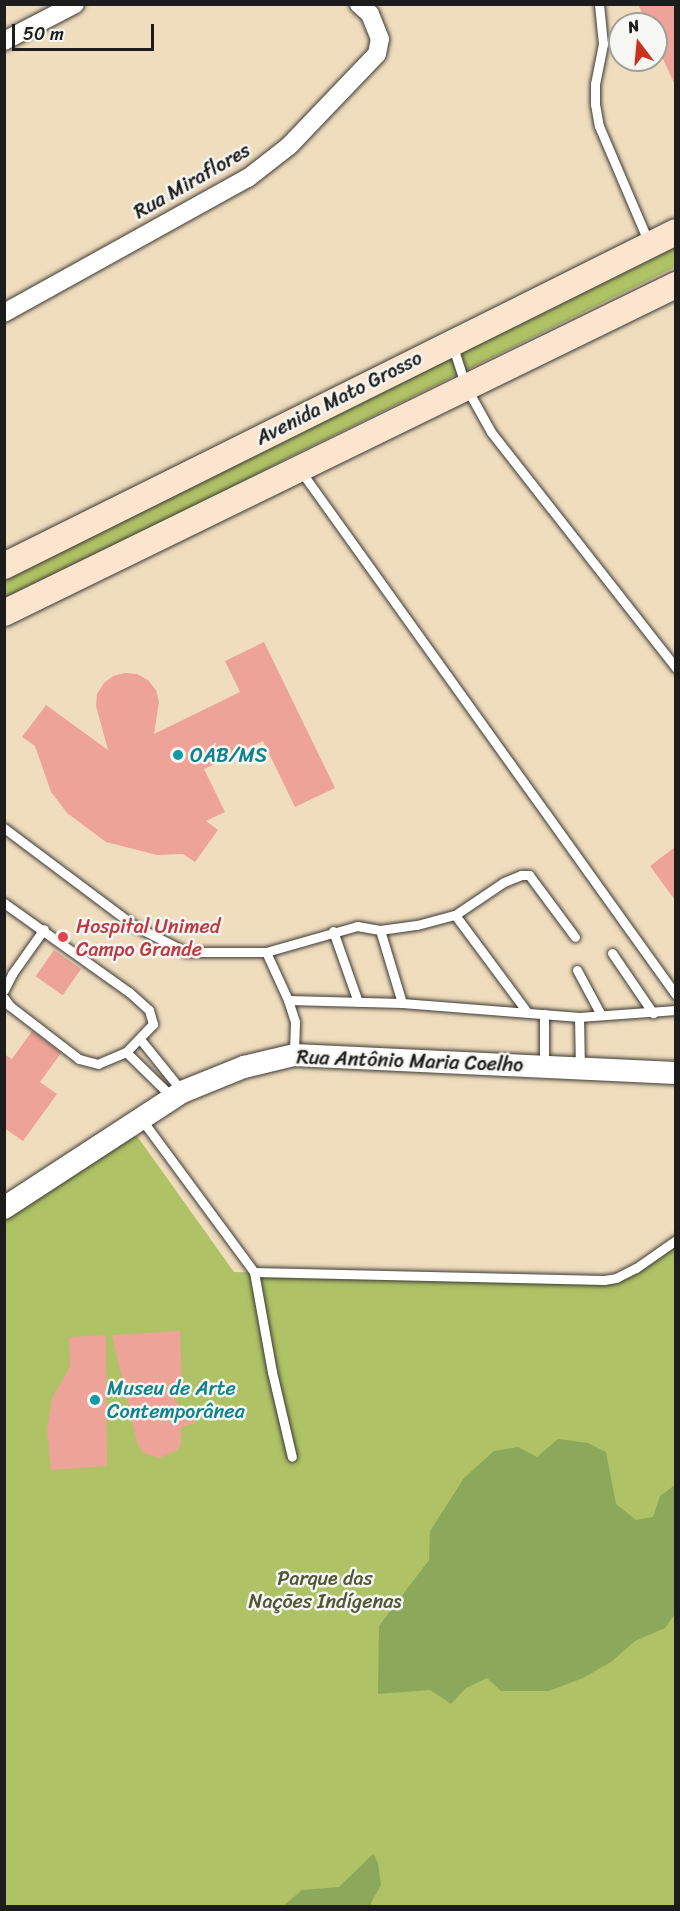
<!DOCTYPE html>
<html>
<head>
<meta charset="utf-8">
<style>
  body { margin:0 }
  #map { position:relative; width:680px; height:1911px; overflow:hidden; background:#f0ddbe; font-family:Sriracha,sans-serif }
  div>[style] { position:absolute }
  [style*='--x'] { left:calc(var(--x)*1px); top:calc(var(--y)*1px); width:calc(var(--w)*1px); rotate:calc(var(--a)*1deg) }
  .green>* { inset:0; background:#b0c266 }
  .forest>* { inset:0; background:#8ca85b }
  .building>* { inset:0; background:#eea398; transform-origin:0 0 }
  .roads { filter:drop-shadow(0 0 2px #3c3934) drop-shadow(0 0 2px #3c3934) }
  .service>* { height:9px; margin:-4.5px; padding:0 4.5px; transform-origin:4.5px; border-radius:4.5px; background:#fff }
  .minor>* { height:18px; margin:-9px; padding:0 9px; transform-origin:9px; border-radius:9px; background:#fff }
  .tertiary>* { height:22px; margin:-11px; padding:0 11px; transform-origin:11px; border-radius:11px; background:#fff }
  .secondary>* { height:26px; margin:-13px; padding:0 13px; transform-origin:13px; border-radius:13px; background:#fbe5cf }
  .dots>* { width:16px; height:16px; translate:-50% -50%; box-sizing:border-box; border:3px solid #f6f6f2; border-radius:50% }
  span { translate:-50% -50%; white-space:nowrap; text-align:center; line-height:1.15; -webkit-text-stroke:5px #f6f6f2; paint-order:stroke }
  .street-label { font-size:20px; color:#1c1c1c }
  .culture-label { font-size:20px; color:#0d838f }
  .left { translate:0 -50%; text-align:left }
  .health-label { font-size:20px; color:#be3a42 }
  .park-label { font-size:20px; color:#505636 }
  .frame { position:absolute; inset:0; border:6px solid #1c1c1c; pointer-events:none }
  .north { position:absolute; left:608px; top:12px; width:60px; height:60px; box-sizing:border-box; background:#f6f6f2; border:2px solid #9f9f9c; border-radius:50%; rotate:344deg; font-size:16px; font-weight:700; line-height:24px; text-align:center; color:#1c1c1c }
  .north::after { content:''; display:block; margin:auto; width:21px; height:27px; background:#c8321e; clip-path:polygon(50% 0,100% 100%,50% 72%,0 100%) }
  .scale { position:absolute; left:12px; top:24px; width:142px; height:27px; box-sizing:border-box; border:3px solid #1c1c1c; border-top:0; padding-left:8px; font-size:18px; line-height:21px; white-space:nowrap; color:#1c1c1c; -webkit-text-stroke:4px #f6f6f2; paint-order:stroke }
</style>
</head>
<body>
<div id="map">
  <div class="green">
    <i style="clip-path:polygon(675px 236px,675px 267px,290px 457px,5px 604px,5px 575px)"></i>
    <i style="clip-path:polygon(137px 1136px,234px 1272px,604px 1282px,675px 1242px,675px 1906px,5px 1906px,4px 1220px,128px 1138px)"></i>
  </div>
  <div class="forest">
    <i style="clip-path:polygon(558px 1439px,588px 1443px,606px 1452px,616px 1504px,636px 1520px,653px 1517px,660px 1496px,675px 1485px,675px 1614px,665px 1628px,635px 1641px,611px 1662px,583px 1678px,549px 1691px,501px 1691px,487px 1678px,466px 1688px,451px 1704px,430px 1690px,378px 1694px,379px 1626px,429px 1560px,430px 1531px,464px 1478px,494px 1451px,518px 1447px,537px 1457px)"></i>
    <i style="clip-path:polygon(373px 1854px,378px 1863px,381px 1885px,371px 1903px,372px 1906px,283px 1906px,302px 1890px,339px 1887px)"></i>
  </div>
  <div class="building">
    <i style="clip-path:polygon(638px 4px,675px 4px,675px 85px,656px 44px,656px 24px,647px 24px)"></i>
    <i style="clip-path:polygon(264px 642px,335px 788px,295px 807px,263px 741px,204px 769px,225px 812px,206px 821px,218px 830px,195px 862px,183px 854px,157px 855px,106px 842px,67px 813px,51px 792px,35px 746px,22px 737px,46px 705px,108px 750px,96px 706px,97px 694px,104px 683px,113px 676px,125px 673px,137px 674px,148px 680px,156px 690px,159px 702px,154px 734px,240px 692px,225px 661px)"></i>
    <i style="clip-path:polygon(675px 847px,675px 900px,650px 866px)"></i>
    <i style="left:54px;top:950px;width:33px;height:32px;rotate:35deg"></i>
    <i style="clip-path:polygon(32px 1031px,61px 1053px,40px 1082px,57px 1094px,23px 1141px,4px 1128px,4px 1054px,12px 1059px)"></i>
    <i style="clip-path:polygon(180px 1331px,182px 1387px,165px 1389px,196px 1423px,181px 1427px,181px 1444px,177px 1450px,159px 1458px,144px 1453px,138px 1446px,112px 1335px)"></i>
    <i style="clip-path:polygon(106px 1335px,107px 1466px,51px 1470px,47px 1429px,52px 1398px,70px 1367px,69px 1337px)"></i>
  </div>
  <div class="roads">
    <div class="service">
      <i style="--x:599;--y:4;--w:40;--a:84.3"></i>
      <i style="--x:603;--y:44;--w:41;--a:101.3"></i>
      <i style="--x:595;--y:84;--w:20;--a:90"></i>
      <i style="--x:595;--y:104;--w:22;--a:80"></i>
      <i style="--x:599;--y:126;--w:127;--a:66.9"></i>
      <i style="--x:452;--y:344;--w:45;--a:72"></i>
      <i style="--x:466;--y:387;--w:51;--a:60.9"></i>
      <i style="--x:491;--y:432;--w:300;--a:51.9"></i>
      <i style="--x:300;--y:470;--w:646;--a:54.39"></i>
      <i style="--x:4;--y:828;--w:161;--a:36.9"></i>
      <i style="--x:133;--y:925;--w:59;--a:27"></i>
      <i style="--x:186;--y:952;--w:80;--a:0"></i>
      <i style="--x:266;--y:952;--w:53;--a:65.4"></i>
      <i style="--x:288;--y:1000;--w:23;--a:72"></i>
      <i style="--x:295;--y:1022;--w:33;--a:92"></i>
      <i style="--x:4;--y:903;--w:153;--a:35.5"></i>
      <i style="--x:129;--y:992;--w:27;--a:42"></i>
      <i style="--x:149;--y:1010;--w:15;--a:74"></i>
      <i style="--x:153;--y:1024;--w:39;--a:134"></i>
      <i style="--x:126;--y:1052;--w:30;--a:157"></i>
      <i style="--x:98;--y:1064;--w:20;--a:-165"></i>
      <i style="--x:79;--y:1059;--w:87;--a:-142.5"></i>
      <i style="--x:10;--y:1006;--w:10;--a:-127"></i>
      <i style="--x:455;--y:915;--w:59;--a:-34"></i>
      <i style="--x:504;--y:882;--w:18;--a:-22"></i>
      <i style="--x:521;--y:875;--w:8;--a:0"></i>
      <i style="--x:529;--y:875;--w:77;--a:53.4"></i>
      <i style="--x:380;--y:930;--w:76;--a:73.2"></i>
      <i style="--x:333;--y:931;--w:75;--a:70.6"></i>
      <i style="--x:266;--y:952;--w:95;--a:-15.9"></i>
      <i style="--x:357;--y:926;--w:23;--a:10"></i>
      <i style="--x:380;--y:930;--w:37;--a:-8"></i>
      <i style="--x:417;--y:925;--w:39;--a:-15"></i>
      <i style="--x:455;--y:915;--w:121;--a:53.4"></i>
      <i style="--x:612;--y:953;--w:73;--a:55.7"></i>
      <i style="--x:577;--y:970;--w:51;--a:61.9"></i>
      <i style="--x:4;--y:990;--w:18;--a:-63"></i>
      <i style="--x:12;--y:974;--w:55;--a:-54.6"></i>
      <i style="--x:288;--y:1000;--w:114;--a:1.5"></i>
      <i style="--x:402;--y:1003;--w:178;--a:4.5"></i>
      <i style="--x:579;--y:1017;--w:97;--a:-4.1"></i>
      <i style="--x:544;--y:1014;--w:52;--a:90"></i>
      <i style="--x:579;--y:1017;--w:51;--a:88.9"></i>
      <i style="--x:140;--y:1039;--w:67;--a:51.1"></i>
      <i style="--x:126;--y:1052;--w:64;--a:44.4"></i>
      <i style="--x:142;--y:1120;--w:189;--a:53.6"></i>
      <i style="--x:254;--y:1272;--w:102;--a:79.8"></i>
      <i style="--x:272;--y:1372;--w:87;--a:76.8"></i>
      <i style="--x:254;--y:1272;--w:350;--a:1.3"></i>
      <i style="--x:604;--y:1280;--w:12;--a:-9"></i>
      <i style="--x:616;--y:1278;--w:22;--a:-27"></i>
      <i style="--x:636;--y:1268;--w:49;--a:-35"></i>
    </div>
    <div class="minor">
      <i style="--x:4;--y:41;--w:80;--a:-27.5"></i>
      <i style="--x:4;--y:313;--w:279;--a:-29"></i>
      <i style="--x:248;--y:178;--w:52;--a:-38"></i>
      <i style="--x:289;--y:146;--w:127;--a:-46.3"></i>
      <i style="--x:377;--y:54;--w:15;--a:-79"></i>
      <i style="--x:380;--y:39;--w:27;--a:-112"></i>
      <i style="--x:370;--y:14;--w:15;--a:-138"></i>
    </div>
    <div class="tertiary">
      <i style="--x:4;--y:1208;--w:212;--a:-33.1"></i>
      <i style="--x:182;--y:1092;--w:67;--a:-22"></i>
      <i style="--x:244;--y:1067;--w:51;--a:-13.5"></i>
      <i style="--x:294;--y:1055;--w:382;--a:2.7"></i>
    </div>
    <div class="secondary">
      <i style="--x:4;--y:566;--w:750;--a:-26.43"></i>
      <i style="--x:4;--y:613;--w:748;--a:-26.02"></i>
    </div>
  </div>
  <div class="dots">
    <i style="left:178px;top:755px;background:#0f9aa8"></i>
    <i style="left:63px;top:937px;background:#e0444e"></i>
    <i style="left:95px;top:1400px;background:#0f9aa8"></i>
  </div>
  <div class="street-label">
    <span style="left:192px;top:181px;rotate:-30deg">Rua Miraflores</span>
    <span style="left:339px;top:398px;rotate:-27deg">Avenida Mato Grosso</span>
    <span style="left:410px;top:1061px;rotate:2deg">Rua Antônio Maria Coelho</span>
  </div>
  <div class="culture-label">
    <span class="left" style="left:190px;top:755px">OAB/MS</span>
    <span class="left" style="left:107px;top:1400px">Museu de Arte<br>Contemporânea</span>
  </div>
  <div class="health-label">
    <span class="left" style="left:76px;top:938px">Hospital Unimed<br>Campo Grande</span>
  </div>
  <div class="park-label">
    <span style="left:325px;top:1590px">Parque das<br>Nações Indígenas</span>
  </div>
  <div class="frame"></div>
  <div class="north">N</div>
  <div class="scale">50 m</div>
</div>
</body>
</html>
